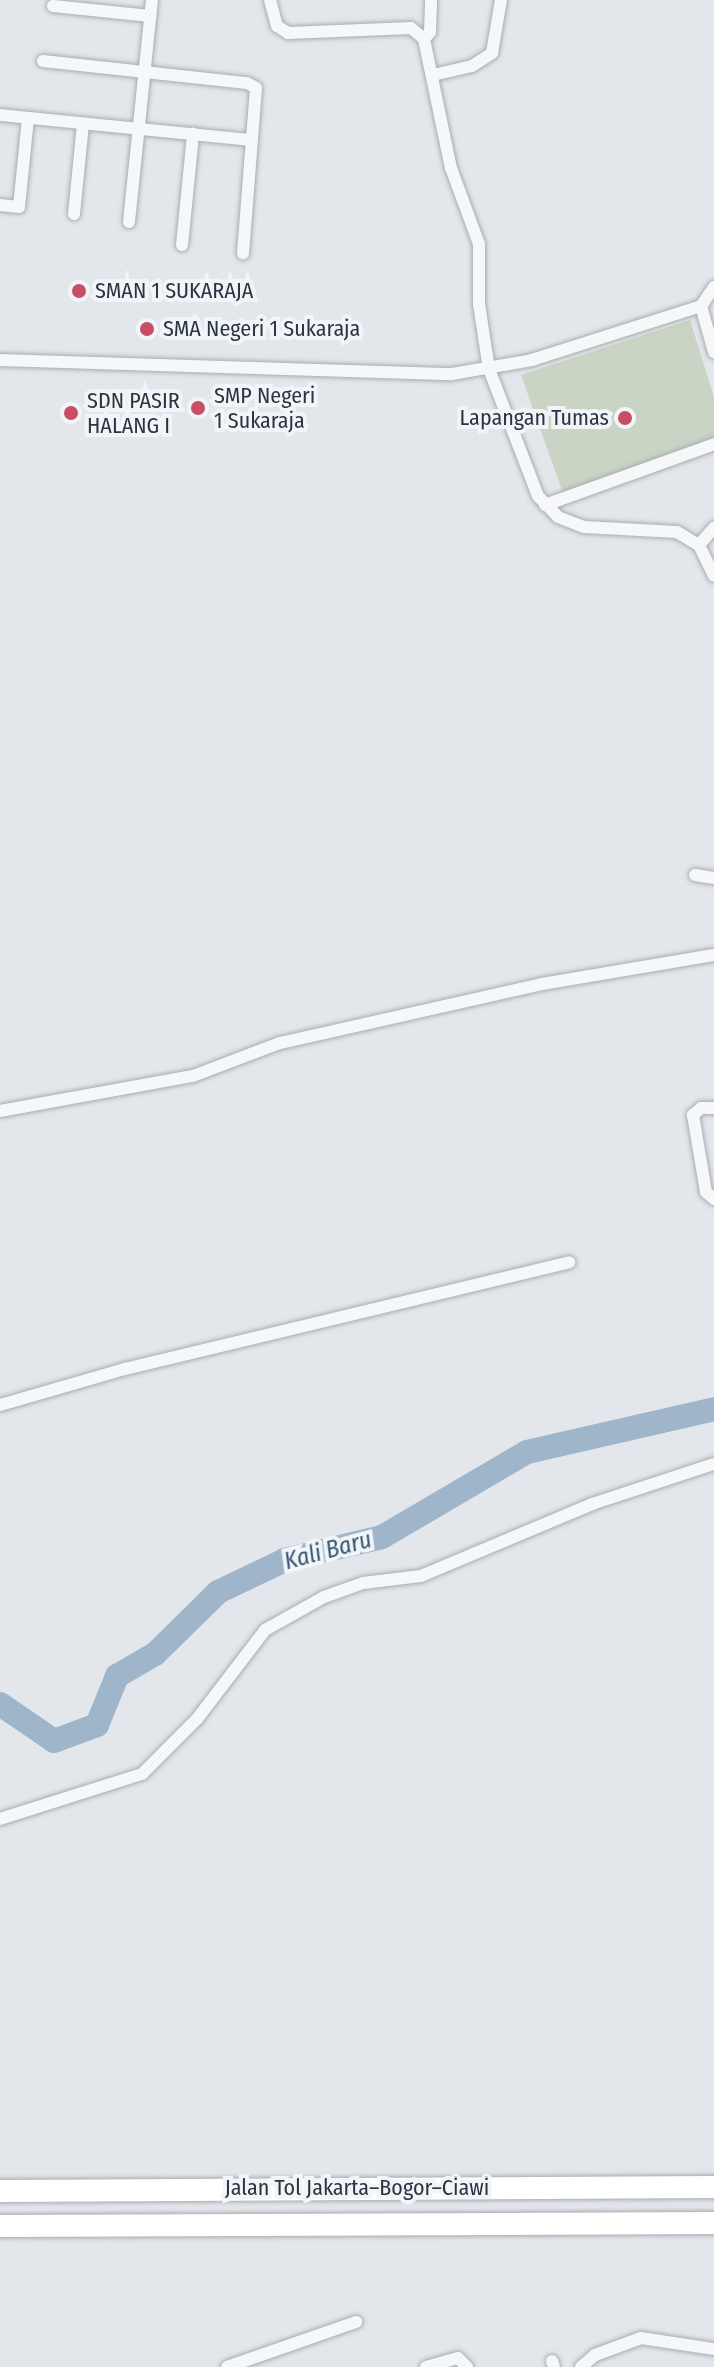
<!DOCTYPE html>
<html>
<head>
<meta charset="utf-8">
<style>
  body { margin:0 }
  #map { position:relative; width:714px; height:2367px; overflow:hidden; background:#e3e6ea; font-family:"Fira Sans Condensed",sans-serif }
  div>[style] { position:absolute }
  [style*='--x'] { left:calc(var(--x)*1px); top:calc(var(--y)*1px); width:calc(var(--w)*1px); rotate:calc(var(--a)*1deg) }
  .green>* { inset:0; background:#c9d4c4 }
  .river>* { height:24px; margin:-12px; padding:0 12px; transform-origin:12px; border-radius:12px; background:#9fb5c9 }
  .roads { filter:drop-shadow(0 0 2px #a8adb4) drop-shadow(0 0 2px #a8adb4) }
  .street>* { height:12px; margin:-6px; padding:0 6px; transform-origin:6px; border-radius:6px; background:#f5f7f9 }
  .highway>* { height:22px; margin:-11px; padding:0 11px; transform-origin:11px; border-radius:11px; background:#fff }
  .dots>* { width:22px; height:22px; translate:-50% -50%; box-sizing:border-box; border:4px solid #f2f5f8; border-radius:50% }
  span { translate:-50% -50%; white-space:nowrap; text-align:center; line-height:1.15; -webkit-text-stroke:8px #f2f5f8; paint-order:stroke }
  .poi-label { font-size:22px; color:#2b3442 }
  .left { translate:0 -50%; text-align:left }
  .right { translate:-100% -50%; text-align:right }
  .street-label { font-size:22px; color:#2b3442 }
  .water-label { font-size:24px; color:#365574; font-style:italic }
</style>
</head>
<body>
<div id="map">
  <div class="green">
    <i style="clip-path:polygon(690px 320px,714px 397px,714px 440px,563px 493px,521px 375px)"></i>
  </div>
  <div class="river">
    <i style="--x:0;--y:1704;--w:65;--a:34.4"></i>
    <i style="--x:54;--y:1741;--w:46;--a:-20.4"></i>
    <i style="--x:97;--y:1725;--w:53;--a:-67.8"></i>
    <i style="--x:117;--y:1676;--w:44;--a:-30.1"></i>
    <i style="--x:155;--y:1654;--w:88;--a:-44.5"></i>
    <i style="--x:218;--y:1592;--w:74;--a:-25.5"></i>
    <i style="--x:285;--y:1560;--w:100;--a:-13.3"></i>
    <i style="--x:382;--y:1537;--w:168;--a:-30.4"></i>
    <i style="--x:527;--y:1452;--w:192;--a:-12.9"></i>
  </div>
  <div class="roads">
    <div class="street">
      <i style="--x:270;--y:0;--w:27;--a:75"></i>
      <i style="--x:277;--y:26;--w:13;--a:32"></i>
      <i style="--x:288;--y:33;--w:123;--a:-2.3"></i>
      <i style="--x:411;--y:28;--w:17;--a:40"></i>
      <i style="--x:424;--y:39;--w:132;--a:78.2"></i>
      <i style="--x:451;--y:168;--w:81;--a:69.8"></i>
      <i style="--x:479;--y:244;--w:60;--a:90"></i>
      <i style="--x:479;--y:304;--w:66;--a:81.3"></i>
      <i style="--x:489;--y:369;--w:136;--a:68.9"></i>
      <i style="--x:538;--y:496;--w:29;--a:46"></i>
      <i style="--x:558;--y:517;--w:28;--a:21"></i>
      <i style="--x:584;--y:527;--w:93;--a:3.1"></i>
      <i style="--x:677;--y:532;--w:26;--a:31"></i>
      <i style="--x:699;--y:545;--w:34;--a:64"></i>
      <i style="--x:53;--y:6;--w:98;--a:5.9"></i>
      <i style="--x:424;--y:39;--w:9;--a:-49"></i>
      <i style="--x:430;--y:32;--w:32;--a:-88"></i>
      <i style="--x:43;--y:61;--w:205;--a:6.2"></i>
      <i style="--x:247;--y:83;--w:10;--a:29"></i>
      <i style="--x:256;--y:88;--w:166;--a:94.5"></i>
      <i style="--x:433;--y:75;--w:40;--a:-13"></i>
      <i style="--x:472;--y:66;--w:24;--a:-33"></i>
      <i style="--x:492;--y:53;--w:54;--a:-80.4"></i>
      <i style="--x:0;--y:115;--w:252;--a:5.7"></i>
      <i style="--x:0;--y:205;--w:19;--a:6"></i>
      <i style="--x:19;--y:207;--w:89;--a:-84.2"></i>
      <i style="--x:74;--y:214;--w:90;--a:-84.3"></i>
      <i style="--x:129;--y:222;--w:223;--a:-84.1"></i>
      <i style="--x:182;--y:245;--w:112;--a:-84.3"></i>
      <i style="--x:714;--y:287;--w:23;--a:124"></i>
      <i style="--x:701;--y:306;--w:48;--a:74.2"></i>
      <i style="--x:0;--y:360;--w:452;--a:1.8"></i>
      <i style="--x:452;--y:374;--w:81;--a:-9.9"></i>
      <i style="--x:532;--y:360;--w:177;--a:-17.7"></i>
      <i style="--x:545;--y:505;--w:180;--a:-19.8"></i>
      <i style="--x:699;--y:545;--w:23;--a:-49"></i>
      <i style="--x:695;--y:875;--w:19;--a:9"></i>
      <i style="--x:714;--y:1108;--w:13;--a:180"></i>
      <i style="--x:701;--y:1108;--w:11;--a:139"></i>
      <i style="--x:693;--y:1115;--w:78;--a:80.4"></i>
      <i style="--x:706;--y:1192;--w:11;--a:41"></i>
      <i style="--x:0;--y:1111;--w:196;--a:-10.3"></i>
      <i style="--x:193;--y:1076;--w:93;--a:-20.8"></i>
      <i style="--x:280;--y:1043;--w:269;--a:-12.7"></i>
      <i style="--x:542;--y:984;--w:174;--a:-9.6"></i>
      <i style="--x:0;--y:1405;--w:130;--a:-16.1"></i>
      <i style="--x:125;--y:1369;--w:457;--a:-13.5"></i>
      <i style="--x:0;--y:1819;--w:149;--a:-17.6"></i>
      <i style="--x:142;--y:1774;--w:78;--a:-45"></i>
      <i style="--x:197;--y:1719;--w:112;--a:-52.6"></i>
      <i style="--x:265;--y:1630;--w:68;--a:-29.2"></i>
      <i style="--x:324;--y:1597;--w:41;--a:-19.7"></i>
      <i style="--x:363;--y:1583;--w:58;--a:-6.9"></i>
      <i style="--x:421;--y:1576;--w:186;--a:-22.8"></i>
      <i style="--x:592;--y:1504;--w:128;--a:-18.2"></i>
      <i style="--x:552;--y:2361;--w:6;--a:72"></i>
      <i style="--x:227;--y:2367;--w:137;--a:-19.2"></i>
      <i style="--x:426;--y:2367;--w:33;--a:-16"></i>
      <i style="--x:458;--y:2358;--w:13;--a:45"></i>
      <i style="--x:581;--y:2367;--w:18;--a:-41"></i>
      <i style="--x:595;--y:2355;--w:49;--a:-20.3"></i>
      <i style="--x:641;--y:2338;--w:74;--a:8.6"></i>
    </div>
    <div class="highway">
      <i style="--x:0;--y:2191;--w:714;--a:-0.32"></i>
      <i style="--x:0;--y:2226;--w:714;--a:-0.24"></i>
    </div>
  </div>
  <div class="dots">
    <i style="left:79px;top:291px;background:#ca4d66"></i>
    <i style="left:147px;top:329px;background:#ca4d66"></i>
    <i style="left:198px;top:408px;background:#ca4d66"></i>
    <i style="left:71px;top:413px;background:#ca4d66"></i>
    <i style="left:625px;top:418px;background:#ca4d66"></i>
  </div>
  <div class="poi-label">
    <span class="left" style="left:95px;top:291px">SMAN 1 SUKARAJA</span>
    <span class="left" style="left:163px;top:329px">SMA Negeri 1 Sukaraja</span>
    <span class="left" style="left:214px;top:408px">SMP Negeri<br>1 Sukaraja</span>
    <span class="left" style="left:87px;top:413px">SDN PASIR<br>HALANG I</span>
    <span class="right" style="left:609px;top:418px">Lapangan Tumas</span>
  </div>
  <div class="street-label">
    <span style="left:357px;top:2188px">Jalan Tol Jakarta–Bogor–Ciawi</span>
  </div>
  <div class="water-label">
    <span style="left:328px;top:1551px;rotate:-15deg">Kali Baru</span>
  </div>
</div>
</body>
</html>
